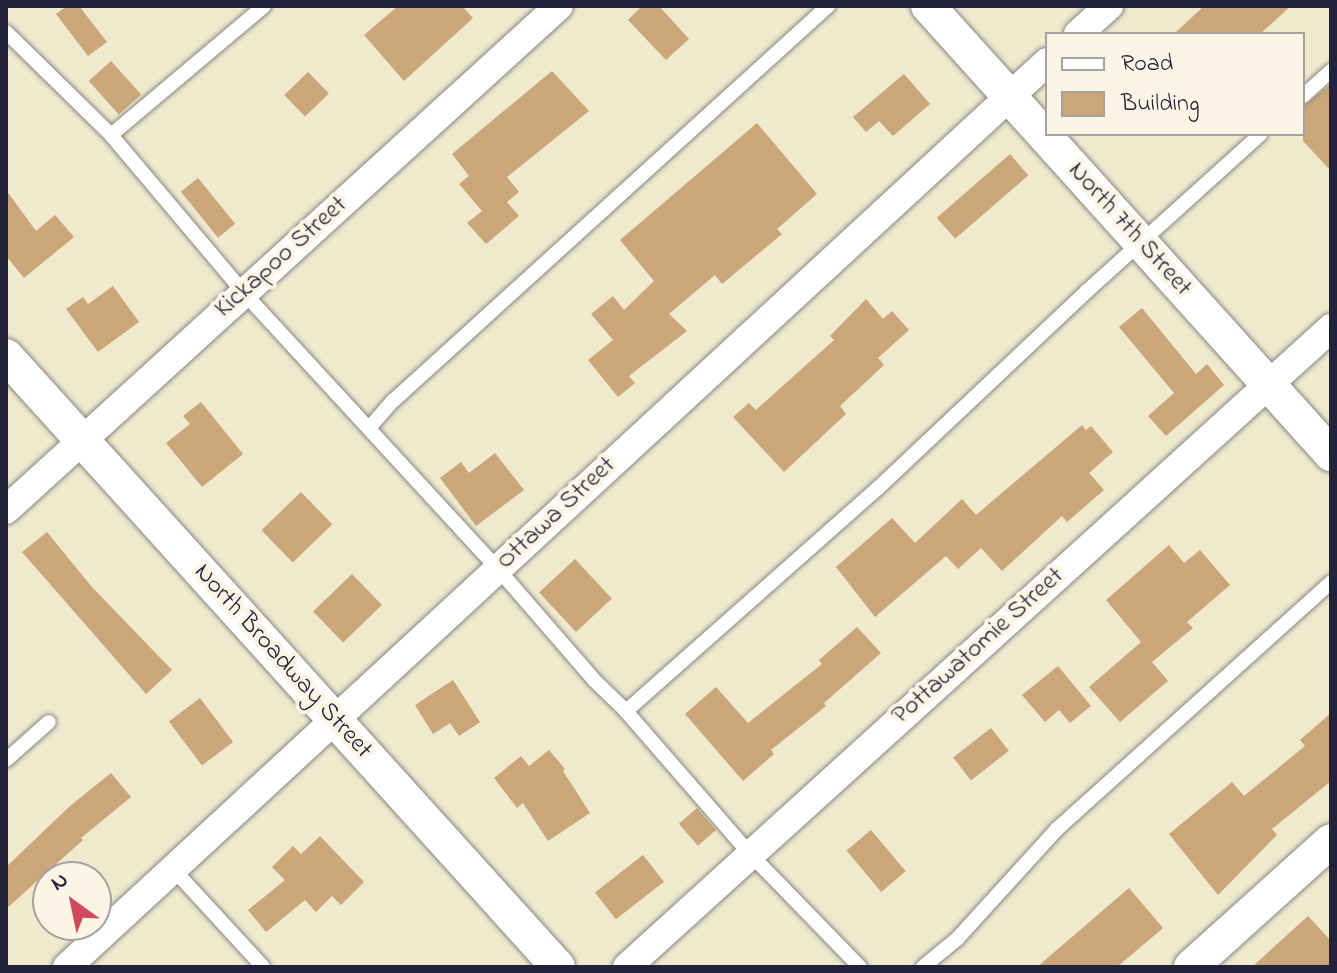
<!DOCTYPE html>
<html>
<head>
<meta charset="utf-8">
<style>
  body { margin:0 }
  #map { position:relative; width:1337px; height:973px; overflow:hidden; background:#efe9cd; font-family:"Indie Flower",sans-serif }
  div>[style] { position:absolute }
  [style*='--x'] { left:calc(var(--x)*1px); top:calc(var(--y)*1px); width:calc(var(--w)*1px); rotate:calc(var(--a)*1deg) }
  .building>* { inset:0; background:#caa679; transform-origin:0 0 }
  .roads { filter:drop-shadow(0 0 2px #888684) drop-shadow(0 0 2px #888684) }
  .service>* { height:14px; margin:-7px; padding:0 7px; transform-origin:7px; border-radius:7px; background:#fff }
  .minor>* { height:28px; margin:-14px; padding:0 14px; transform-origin:14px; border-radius:14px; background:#fff }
  .tertiary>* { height:34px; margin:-17px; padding:0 17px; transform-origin:17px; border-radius:17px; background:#fff }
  span { translate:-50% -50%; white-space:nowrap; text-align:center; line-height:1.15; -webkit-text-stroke:8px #fcf5e5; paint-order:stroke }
  .street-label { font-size:26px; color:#22223b }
  .frame { position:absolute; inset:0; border:8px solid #22223b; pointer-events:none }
  .legend { position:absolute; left:1045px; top:32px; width:260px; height:104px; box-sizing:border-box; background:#fcf5e5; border:2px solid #a5a1a1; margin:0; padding:10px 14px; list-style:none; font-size:24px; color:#22223b }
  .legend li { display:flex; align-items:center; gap:16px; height:40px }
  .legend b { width:40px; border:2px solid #a5a1a1 }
  .north { position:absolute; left:32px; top:861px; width:80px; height:80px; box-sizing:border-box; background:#fcf5e5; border:2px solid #a5a1a1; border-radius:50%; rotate:327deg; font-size:22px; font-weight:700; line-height:32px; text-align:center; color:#22223b }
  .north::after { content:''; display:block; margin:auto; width:28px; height:36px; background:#d1495b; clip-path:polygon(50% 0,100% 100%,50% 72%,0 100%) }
</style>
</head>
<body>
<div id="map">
  <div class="building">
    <i style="clip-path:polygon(67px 6px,79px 6px,107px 42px,88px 56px,56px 14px)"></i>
    <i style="clip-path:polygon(398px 6px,462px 6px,473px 18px,404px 81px,364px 35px)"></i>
    <i style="clip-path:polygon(642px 6px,659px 6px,689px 39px,666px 60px,628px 20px)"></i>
    <i style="clip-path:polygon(1204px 6px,1291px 6px,1260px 34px,1174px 34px)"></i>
    <i style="left:111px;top:61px;width:45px;height:30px;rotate:48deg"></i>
    <i style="clip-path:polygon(552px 71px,589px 111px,507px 177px,519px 192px,507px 202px,519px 216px,486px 244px,467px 223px,482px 211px,459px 184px,469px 176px,452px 154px)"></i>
    <i style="left:308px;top:72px;width:30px;height:33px;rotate:46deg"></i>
    <i style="clip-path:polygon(904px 74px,930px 104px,893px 136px,879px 121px,866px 132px,853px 117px)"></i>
    <i style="clip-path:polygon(1331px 84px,1331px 171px,1303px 141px,1303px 106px)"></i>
    <i style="clip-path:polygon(757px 123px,817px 194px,777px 229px,782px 234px,722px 284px,715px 275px,669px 314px,687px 331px,629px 376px,635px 383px,618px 397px,588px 360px,613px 340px,591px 314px,613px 296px,624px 310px,654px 281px,620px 240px)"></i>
    <i style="left:1010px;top:154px;width:28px;height:97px;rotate:49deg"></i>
    <i style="left:198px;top:178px;width:59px;height:22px;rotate:51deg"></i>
    <i style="clip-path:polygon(6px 190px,36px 231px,55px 215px,74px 237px,24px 278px,6px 256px)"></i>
    <i style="clip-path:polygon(113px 286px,139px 322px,98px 352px,66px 309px,83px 297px,88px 304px)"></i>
    <i style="clip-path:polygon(866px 299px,883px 319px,892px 311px,909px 330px,878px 358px,884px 365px,840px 406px,846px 414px,784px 472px,733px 417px,749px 403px,756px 410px,834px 340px,830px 336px)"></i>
    <i style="clip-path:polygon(1142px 308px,1196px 374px,1207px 364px,1224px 385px,1166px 436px,1148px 416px,1174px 393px,1119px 327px)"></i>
    <i style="clip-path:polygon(201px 402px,243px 454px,202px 487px,166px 443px,190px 424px,183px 416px)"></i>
    <i style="clip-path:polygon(1082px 425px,1086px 430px,1091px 426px,1113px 452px,1089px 473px,1104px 490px,1067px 522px,1062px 516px,1002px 571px,981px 548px,958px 569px,946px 556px,875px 617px,836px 567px,892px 518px,915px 543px,962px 499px,976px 515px)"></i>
    <i style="clip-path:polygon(495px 453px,524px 490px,476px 526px,440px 478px,461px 462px,469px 473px)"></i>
    <i style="left:301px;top:492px;width:45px;height:55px;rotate:46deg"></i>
    <i style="clip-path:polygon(47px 532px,91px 586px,172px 670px,146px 694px,22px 552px)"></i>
    <i style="clip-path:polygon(1169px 545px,1184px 563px,1200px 550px,1230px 585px,1187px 622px,1193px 628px,1152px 662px,1168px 681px,1120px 722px,1089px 687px,1141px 642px,1106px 600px)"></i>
    <i style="left:575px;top:559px;width:54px;height:49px;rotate:47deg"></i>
    <i style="left:352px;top:574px;width:43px;height:54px;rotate:46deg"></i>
    <i style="clip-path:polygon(857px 627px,881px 653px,824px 703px,826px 706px,771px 750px,774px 754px,743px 781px,685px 714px,716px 687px,748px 723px,822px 664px,819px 660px)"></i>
    <i style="clip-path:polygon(1058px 666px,1091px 706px,1070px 723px,1059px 710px,1045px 722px,1022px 695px)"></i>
    <i style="clip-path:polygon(453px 680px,480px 722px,459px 736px,450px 723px,433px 734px,415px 705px)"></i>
    <i style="left:200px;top:698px;width:55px;height:39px;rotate:53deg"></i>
    <i style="clip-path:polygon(1331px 713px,1331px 781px,1272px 829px,1277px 835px,1218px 895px,1169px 834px,1232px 782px,1244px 796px,1305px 746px,1300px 740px)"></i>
    <i style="left:991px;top:728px;width:29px;height:48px;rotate:52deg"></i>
    <i style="clip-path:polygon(549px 750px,565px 769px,563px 771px,590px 813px,548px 841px,523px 803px,517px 808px,494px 778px,521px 756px,529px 766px)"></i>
    <i style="clip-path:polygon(111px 773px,131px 797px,81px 838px,83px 840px,6px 909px,6px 867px,70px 806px)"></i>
    <i style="left:697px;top:808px;width:29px;height:24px;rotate:49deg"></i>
    <i style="left:871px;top:830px;width:54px;height:32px;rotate:50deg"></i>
    <i style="clip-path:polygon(320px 836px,364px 882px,341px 905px,332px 896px,316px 912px,305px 900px,266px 932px,248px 910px,285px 880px,272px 867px,293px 846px,301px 854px)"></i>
    <i style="left:643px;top:855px;width:34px;height:61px;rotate:52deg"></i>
    <i style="clip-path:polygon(1129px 888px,1163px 928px,1117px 967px,1037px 967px)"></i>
    <i style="clip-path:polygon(1308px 916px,1331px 941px,1331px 967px,1252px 967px)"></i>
  </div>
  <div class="roads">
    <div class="service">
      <i style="--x:6;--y:32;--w:147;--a:44.4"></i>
      <i style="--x:111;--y:135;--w:207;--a:49.9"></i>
      <i style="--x:244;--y:293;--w:375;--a:47.4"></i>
      <i style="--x:498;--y:569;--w:147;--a:49.1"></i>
      <i style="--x:594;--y:680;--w:45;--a:44.1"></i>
      <i style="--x:1303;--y:96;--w:38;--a:-42"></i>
      <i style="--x:111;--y:135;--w:200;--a:-40.1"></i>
      <i style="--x:370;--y:427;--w:35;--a:-49"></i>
      <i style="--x:393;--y:401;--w:588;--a:-42.24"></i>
      <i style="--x:6;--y:760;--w:57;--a:-41.5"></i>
      <i style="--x:173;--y:869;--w:133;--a:47.4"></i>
      <i style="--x:860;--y:967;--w:156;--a:-134.2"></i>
      <i style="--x:751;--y:855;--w:191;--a:-131"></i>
      <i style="--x:626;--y:711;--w:337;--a:-41.5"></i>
      <i style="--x:878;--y:488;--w:287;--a:-43.3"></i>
      <i style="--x:1087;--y:291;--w:234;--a:-42.1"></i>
      <i style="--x:923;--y:967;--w:44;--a:-39.5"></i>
      <i style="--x:957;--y:939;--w:149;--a:-47.7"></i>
      <i style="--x:1057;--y:829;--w:369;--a:-42"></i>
    </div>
    <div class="minor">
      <i style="--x:1078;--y:34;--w:42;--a:-42.1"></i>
      <i style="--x:6;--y:510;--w:748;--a:-42.35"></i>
      <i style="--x:67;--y:967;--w:1334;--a:-42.72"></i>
      <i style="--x:627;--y:967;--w:951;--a:-42.23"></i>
    </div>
    <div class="tertiary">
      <i style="--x:928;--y:6;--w:603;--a:48.03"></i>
      <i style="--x:6;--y:356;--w:823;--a:47.9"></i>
      <i style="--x:1191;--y:967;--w:188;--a:-42"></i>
    </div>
  </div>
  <div class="street-label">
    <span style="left:1129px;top:230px;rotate:48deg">North 7th Street</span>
    <span style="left:282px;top:258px;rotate:-42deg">Kickapoo Street</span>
    <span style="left:557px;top:514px;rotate:-43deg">Ottawa Street</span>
    <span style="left:979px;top:647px;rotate:-42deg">Pottawatomie Street</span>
    <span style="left:282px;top:662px;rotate:48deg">North Broadway Street</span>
  </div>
  <div class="frame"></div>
  <ul class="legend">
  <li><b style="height:10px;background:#fff"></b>Road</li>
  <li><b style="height:22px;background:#caa679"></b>Building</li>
  </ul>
  <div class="north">N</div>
</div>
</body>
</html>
